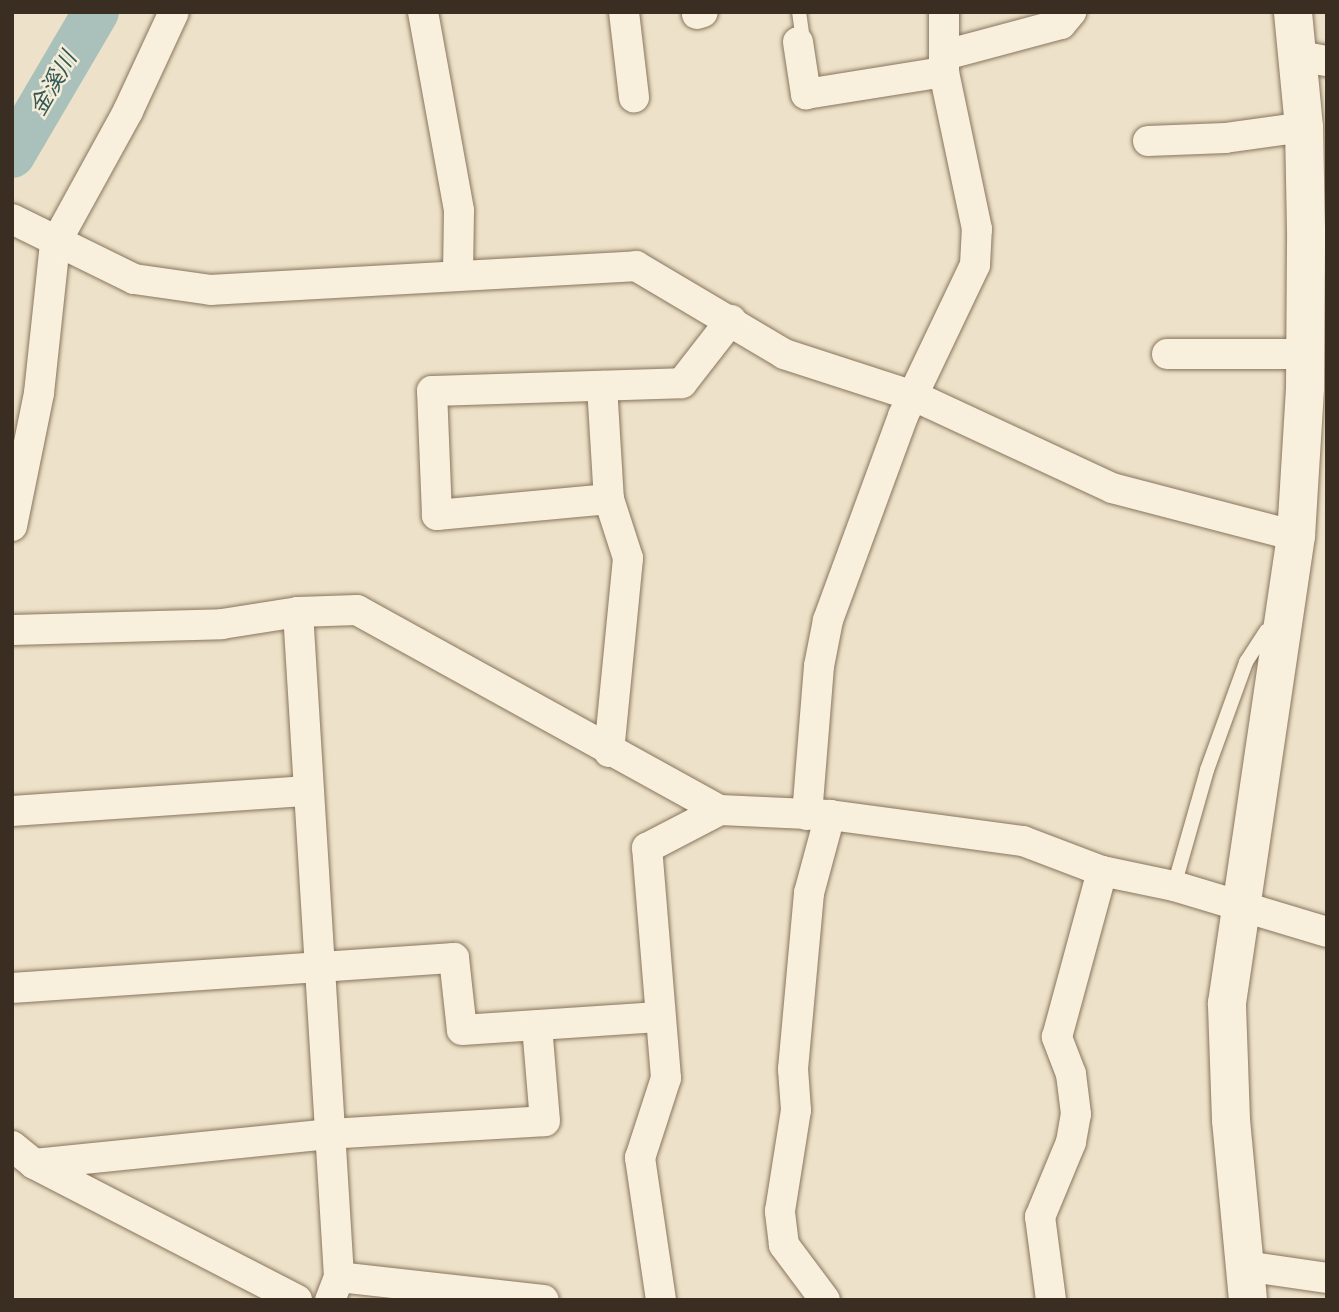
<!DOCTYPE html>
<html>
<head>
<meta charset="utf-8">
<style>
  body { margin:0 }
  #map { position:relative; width:1339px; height:1312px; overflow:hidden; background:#ede2c9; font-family:"Roboto Serif","Noto Sans JP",serif }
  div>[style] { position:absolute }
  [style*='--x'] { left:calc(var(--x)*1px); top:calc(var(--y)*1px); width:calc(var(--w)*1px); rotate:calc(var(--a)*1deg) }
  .river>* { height:46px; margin:-23px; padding:0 23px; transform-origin:23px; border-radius:23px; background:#a9c1ba }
  .roads { filter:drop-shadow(0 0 2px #89755e) drop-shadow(0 0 2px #89755e) }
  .lane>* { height:14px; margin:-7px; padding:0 7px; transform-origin:7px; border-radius:7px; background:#f8f0dc }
  .street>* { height:30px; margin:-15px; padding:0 15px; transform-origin:15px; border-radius:15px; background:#f8f0dc }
  .secondary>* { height:38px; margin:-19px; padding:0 19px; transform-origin:19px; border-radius:19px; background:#f8f0dc }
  span { translate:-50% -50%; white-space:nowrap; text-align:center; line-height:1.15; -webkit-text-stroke:5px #f5edd8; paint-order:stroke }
  .water-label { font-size:23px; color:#315957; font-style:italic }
  .frame { position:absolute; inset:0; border:14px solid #3a2d21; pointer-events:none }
</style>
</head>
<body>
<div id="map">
  <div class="river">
    <i style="--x:12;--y:155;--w:166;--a:-59.6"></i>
  </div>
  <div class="roads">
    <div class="lane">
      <i style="--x:798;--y:42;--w:5;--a:-22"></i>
      <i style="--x:803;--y:40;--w:28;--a:-98"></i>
      <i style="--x:1174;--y:886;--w:121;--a:-74.1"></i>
      <i style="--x:1207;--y:770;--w:115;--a:-70.1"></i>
      <i style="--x:1246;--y:662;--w:37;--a:-57"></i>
    </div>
    <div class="street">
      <i style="--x:423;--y:12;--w:202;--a:79.7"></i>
      <i style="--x:459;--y:211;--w:64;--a:90.9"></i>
      <i style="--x:624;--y:12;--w:86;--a:83.3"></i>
      <i style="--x:697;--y:14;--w:6;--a:-18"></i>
      <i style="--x:798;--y:42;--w:53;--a:81.3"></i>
      <i style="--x:806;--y:94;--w:140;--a:-9.1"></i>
      <i style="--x:945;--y:55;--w:120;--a:-15"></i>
      <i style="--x:1061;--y:24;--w:16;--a:-50"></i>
      <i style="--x:1298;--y:56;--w:29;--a:10"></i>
      <i style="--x:1148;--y:141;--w:77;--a:-2.2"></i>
      <i style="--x:1225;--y:138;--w:80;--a:-7.9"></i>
      <i style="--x:12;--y:219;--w:136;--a:26.2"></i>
      <i style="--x:134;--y:279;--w:78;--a:8.1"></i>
      <i style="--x:211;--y:290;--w:426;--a:-3.2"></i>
      <i style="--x:636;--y:266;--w:172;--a:30.7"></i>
      <i style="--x:784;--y:354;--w:139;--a:18"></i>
      <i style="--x:916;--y:397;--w:216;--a:24.9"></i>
      <i style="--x:1112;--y:488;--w:190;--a:14.6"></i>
      <i style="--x:1167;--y:354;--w:139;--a:0"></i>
      <i style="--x:602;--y:386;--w:113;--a:86.5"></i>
      <i style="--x:12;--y:526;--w:136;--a:-78.5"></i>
      <i style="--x:39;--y:393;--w:150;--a:-83.9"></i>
      <i style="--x:55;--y:244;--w:152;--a:-61.2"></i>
      <i style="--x:128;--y:111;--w:109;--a:-65.1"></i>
      <i style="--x:298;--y:612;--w:666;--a:86.47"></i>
      <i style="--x:339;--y:1277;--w:25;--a:111"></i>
      <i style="--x:12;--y:630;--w:210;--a:-1.6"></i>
      <i style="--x:222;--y:624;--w:77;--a:-9"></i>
      <i style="--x:298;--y:612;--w:59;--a:-1.9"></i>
      <i style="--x:357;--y:610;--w:414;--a:28.9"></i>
      <i style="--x:720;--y:810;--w:110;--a:2.6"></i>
      <i style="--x:830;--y:815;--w:195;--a:7.7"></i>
      <i style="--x:1023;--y:841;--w:85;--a:20.8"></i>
      <i style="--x:1102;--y:871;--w:74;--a:11.8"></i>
      <i style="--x:1174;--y:886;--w:160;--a:16.7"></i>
      <i style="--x:609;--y:752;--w:195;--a:-84.4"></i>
      <i style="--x:628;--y:558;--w:62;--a:-107.9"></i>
      <i style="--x:609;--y:499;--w:173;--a:174.7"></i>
      <i style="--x:437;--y:515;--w:124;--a:-92.3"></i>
      <i style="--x:432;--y:391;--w:250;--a:-1.8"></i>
      <i style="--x:682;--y:383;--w:80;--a:-52.1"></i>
      <i style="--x:12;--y:811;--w:296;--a:-3.9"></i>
      <i style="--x:807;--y:815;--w:149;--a:-85.4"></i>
      <i style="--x:819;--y:666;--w:47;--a:-78.9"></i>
      <i style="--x:828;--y:620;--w:217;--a:-69.8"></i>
      <i style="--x:903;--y:416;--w:167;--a:-64.5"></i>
      <i style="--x:975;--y:265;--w:36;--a:-87"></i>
      <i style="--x:977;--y:229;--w:160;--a:-101.9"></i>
      <i style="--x:944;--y:72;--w:60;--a:-90"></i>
      <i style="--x:12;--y:988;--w:443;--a:-3.9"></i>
      <i style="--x:454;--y:958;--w:72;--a:83.7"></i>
      <i style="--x:462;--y:1030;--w:197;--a:-3.8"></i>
      <i style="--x:12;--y:1146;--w:28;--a:39"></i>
      <i style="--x:34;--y:1164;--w:296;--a:27.3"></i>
      <i style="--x:34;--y:1164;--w:296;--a:-5.8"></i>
      <i style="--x:328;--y:1134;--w:217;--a:-3.4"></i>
      <i style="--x:545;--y:1121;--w:96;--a:-94.8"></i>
      <i style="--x:1245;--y:1266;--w:83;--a:8.3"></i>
      <i style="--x:339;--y:1277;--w:206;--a:6.4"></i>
      <i style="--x:661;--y:1300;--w:144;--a:-98.4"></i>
      <i style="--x:640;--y:1158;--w:84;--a:-72"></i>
      <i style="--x:666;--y:1078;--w:231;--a:-94.7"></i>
      <i style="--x:647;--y:848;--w:82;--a:-27.5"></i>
      <i style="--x:825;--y:1300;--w:69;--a:-126.7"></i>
      <i style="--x:784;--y:1245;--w:34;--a:-97"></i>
      <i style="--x:780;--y:1211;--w:102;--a:-81"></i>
      <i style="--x:796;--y:1110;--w:41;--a:-94.2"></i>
      <i style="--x:793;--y:1069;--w:177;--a:-84.8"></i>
      <i style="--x:809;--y:893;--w:81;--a:-74.9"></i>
      <i style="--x:1051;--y:1300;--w:84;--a:-97.5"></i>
      <i style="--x:1040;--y:1217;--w:81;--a:-67.5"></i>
      <i style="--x:1071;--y:1142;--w:28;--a:-80"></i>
      <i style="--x:1076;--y:1114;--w:40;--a:-97.1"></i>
      <i style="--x:1071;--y:1074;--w:40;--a:-111"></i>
      <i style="--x:1057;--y:1037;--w:172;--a:-74.8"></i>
    </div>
    <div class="secondary">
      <i style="--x:1248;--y:1300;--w:181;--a:-95.4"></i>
      <i style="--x:1231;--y:1120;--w:117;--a:-92"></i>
      <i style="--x:1227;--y:1003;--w:472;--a:-81.6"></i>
      <i style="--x:1296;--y:536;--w:148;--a:-86.5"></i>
      <i style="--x:1305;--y:388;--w:158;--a:-89.6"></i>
      <i style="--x:1306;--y:230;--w:103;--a:-91.1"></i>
      <i style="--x:1304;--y:127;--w:116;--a:-95.5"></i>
    </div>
  </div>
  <div class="water-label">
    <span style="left:54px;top:84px;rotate:-60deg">金溪川</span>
  </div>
  <div class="frame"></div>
</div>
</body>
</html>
